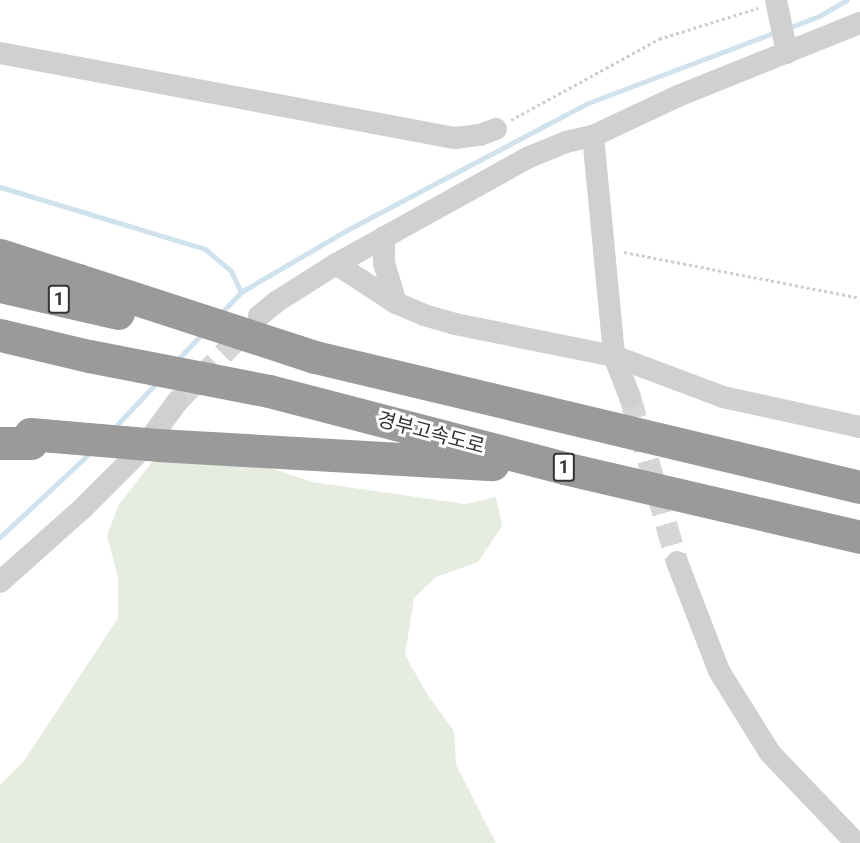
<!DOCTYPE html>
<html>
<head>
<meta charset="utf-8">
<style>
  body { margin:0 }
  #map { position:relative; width:860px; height:843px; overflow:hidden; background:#fff; font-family:Roboto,"Noto Sans KR",sans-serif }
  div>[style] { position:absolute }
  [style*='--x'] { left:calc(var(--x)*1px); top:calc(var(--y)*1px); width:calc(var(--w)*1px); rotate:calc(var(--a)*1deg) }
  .green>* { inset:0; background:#e6ecdf }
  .stream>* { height:5px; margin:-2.5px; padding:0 2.5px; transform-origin:2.5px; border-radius:2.5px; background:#cfe2ee }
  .minor-tunnel>* { height:22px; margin-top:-11px; transform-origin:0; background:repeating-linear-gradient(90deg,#d6d6d6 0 22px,transparent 0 33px) }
  .path>* { height:3px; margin-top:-1.5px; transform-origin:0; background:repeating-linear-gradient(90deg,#cdcdcd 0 3px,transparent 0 6px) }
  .minor>* { height:22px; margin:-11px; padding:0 11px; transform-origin:11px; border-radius:11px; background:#d0d0d0 }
  .highway>* { height:33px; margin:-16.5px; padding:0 16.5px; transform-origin:16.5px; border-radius:16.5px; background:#9a9a9a }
  .highway-bridge>* { height:33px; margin:-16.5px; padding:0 16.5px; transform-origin:16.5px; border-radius:16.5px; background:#9a9a9a }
  span { translate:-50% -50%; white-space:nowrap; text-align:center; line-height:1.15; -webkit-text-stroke:6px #fff; paint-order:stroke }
  .shield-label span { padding:2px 4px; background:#fff; border:2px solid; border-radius:4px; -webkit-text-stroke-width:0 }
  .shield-label { font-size:18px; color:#333; font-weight:700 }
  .street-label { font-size:20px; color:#333 }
</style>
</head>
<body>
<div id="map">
  <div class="green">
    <i style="clip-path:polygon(173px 435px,312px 482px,465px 504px,496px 497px,502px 526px,478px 562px,436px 577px,414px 598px,405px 655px,427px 694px,454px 731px,456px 765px,496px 843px,0 843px,0 785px,24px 761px,118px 618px,118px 577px,107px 536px,118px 506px)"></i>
  </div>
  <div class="stream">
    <i style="--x:788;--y:28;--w:33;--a:-21"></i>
    <i style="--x:819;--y:16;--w:32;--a:-30"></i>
    <i style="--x:0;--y:187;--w:214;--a:16.8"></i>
    <i style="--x:205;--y:249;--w:34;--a:40"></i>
    <i style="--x:231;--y:271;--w:23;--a:65"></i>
    <i style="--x:220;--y:314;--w:30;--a:-46"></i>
    <i style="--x:241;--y:292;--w:123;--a:-30.3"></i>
    <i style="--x:347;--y:230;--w:272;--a:-27.8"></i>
    <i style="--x:588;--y:103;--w:201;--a:-20.7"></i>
    <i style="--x:175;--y:362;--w:42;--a:-46"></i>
    <i style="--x:114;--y:428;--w:66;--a:-46.8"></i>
    <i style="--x:0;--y:537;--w:127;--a:-43.1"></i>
  </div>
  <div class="minor-tunnel">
    <i style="--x:630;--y:397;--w:172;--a:74.1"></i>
    <i style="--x:177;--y:402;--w:107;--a:-46.1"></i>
  </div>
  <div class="path">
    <i style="--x:511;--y:120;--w:169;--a:-28.7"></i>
    <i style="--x:659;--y:39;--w:104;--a:-17.4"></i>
    <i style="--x:624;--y:252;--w:240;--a:11"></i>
  </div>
  <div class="minor">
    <i style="--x:776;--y:0;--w:54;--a:78.3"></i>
    <i style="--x:0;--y:53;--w:463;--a:10.6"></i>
    <i style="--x:455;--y:138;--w:25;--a:-7"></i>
    <i style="--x:480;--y:135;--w:17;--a:-21"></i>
    <i style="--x:593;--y:136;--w:221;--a:84.5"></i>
    <i style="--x:614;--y:356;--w:44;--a:68.7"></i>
    <i style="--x:384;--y:237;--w:26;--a:90"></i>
    <i style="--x:384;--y:263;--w:42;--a:73.3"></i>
    <i style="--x:336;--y:264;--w:218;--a:-29"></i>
    <i style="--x:527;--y:158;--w:42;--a:-22.3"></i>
    <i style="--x:566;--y:142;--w:28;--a:-13"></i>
    <i style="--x:593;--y:136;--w:94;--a:-25.2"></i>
    <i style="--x:678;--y:96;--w:196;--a:-21.9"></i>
    <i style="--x:259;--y:316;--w:22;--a:-39"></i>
    <i style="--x:276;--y:302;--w:71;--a:-32.3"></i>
    <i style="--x:336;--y:264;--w:72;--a:33"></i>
    <i style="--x:396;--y:303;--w:30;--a:23"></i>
    <i style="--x:424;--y:315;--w:32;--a:16"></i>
    <i style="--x:455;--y:324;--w:162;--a:11.4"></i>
    <i style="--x:614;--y:356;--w:116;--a:20.6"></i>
    <i style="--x:723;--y:397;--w:140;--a:12.4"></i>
    <i style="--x:677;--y:562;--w:117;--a:68.9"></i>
    <i style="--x:719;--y:671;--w:97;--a:58.1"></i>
    <i style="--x:770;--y:753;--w:124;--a:46.3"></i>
    <i style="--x:0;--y:582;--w:111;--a:-41.7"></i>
    <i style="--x:83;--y:508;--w:86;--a:-45"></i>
    <i style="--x:144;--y:447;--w:56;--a:-53.7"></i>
  </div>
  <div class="highway">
    <i style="--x:0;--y:255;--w:82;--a:17.8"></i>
    <i style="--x:0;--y:286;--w:121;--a:12.9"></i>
    <i style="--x:0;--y:335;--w:91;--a:13.3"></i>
    <i style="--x:315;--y:357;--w:560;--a:13.42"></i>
    <i style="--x:269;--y:391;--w:305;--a:14.6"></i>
    <i style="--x:564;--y:468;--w:304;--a:13.1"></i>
    <i style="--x:0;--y:443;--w:31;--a:0"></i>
    <i style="--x:158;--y:445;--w:335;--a:3.3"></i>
  </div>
  <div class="highway-bridge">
    <i style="--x:78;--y:280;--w:249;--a:18"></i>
    <i style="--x:89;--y:356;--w:183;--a:11"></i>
    <i style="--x:30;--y:434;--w:128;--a:4.9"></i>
  </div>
  <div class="shield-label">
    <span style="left:59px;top:299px">1</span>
    <span style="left:564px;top:467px">1</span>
  </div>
  <div class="street-label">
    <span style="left:431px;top:433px;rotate:15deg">경부고속도로</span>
  </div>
</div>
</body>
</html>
